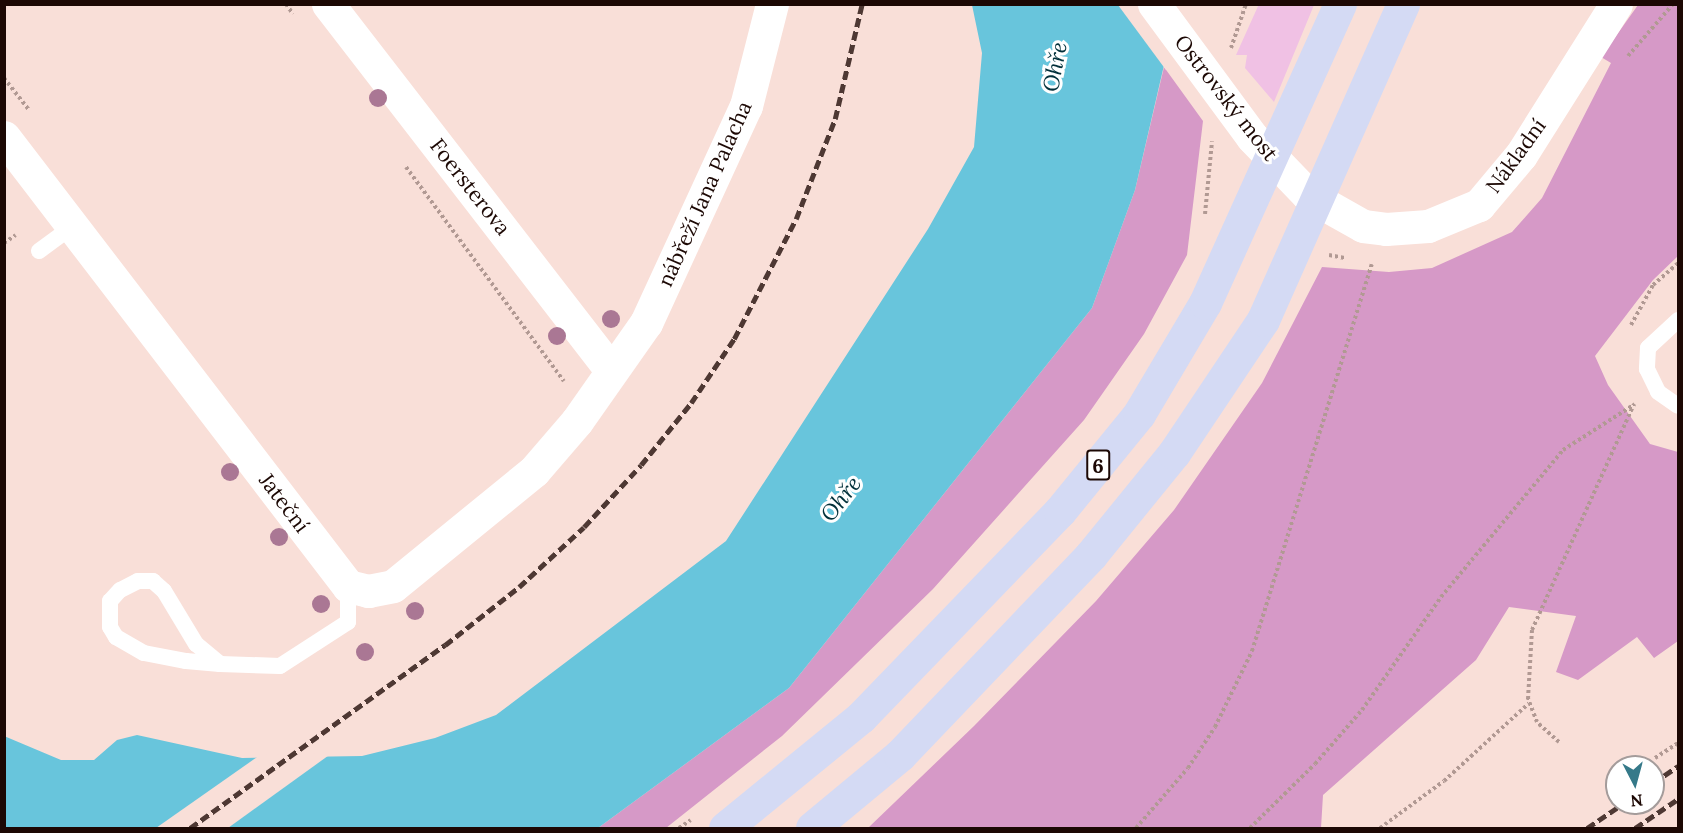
<!DOCTYPE html>
<html>
<head>
<meta charset="utf-8">
<style>
  body { margin:0 }
  #map { position:relative; width:1683px; height:833px; overflow:hidden; background:#f9dfd8; font-family:Lora,serif }
  div>[style] { position:absolute }
  [style*='--x'] { left:calc(var(--x)*1px); top:calc(var(--y)*1px); width:calc(var(--w)*1px); rotate:calc(var(--a)*1deg) }
  .green>* { inset:0; background:#f0c1e4 }
  .forest>* { inset:0; background:#d699c7 }
  .water>* { inset:0; background:#68c5dc }
  .pier>* { inset:0; background:#f9dfd8 }
  .path>* { height:4px; margin-top:-2px; transform-origin:0; background:repeating-linear-gradient(90deg,#b19993 0 3px,transparent 0 6px) }
  .service>* { height:16px; margin:-8px; padding:0 8px; transform-origin:8px; border-radius:8px; background:#fff }
  .minor>* { height:33px; margin:-16.5px; padding:0 16.5px; transform-origin:16.5px; border-radius:16.5px; background:#fff }
  .tertiary>* { height:33px; margin:-16.5px; padding:0 16.5px; transform-origin:16.5px; border-radius:16.5px; background:#fff }
  .trunk>* { height:33px; margin:-16.5px; padding:0 16.5px; transform-origin:16.5px; border-radius:16.5px; background:#d4daf4 }
  .rail>* { height:4.5px; margin-top:-2.25px; transform-origin:0; background:repeating-linear-gradient(90deg,#4e3833 0 9px,transparent 0 13.5px) }
  .trees>* { width:18px; height:18px; margin:-9px; border-radius:50%; background:#aa7794 }
  span { translate:-50% -50%; white-space:nowrap; text-align:center; line-height:1.15; -webkit-text-stroke:6px #fff; paint-order:stroke }
  .shield-label span { padding:2px 4px; background:#fff; border:2px solid; border-radius:4px; -webkit-text-stroke-width:0 }
  .shield-label { font-size:20px; color:#1c0804; font-weight:700 }
  .street-label { font-size:21px; color:#1c0804 }
  .water-label { font-size:22px; color:#02303a; font-style:italic }
  .frame { position:absolute; inset:0; border:6px solid #1c0804; pointer-events:none }
  .north { position:absolute; left:1605px; top:755px; width:60px; height:60px; box-sizing:border-box; background:#fff; border:2px solid #a49c9b; border-radius:50%; rotate:174deg; font-size:16px; font-weight:700; line-height:24px; text-align:center; color:#1c0804 }
  .north::after { content:''; display:block; margin:auto; width:21px; height:27px; background:#357989; clip-path:polygon(50% 0,100% 100%,50% 72%,0 100%) }
</style>
</head>
<body>
<div id="map">
  <div class="green">
    <i style="clip-path:polygon(1259px 4px,1314px 5px,1274px 102px,1245px 68px,1247px 55px,1236px 55px)"></i>
  </div>
  <div class="forest">
    <i style="clip-path:polygon(1638px 5px,1678px 5px,1678px 256px,1653px 280px,1595px 356px,1608px 385px,1650px 444px,1678px 452px,1678px 641px,1654px 658px,1637px 637px,1578px 680px,1556px 672px,1576px 616px,1509px 607px,1476px 660px,1323px 795px,1321px 828px,868px 828px,974px 726px,1096px 601px,1174px 510px,1262px 383px,1322px 267px,1389px 272px,1432px 268px,1512px 232px,1542px 198px,1611px 63px,1601px 57px)"></i>
    <i style="clip-path:polygon(1164px 67px,1203px 121px,1187px 255px,1144px 334px,1084px 420px,933px 589px,782px 736px,666px 828px,598px 828px,789px 688px,1092px 308px,1135px 190px)"></i>
  </div>
  <div class="water">
    <i style="clip-path:polygon(972px 5px,1178px 5px,1135px 190px,1092px 308px,789px 688px,598px 828px,5px 828px,4px 736px,61px 760px,94px 760px,117px 740px,137px 735px,242px 758px,362px 756px,435px 738px,496px 715px,726px 541px,928px 229px,974px 147px,982px 53px)"></i>
  </div>
  <div class="pier">
    <i style="clip-path:polygon(1181px 4px,1166px 70px,1118px 5px)"></i>
    <i style="clip-path:polygon(332px 753px,228px 828px,156px 828px,260px 755px)"></i>
  </div>
  <div class="path">
    <i style="--x:286;--y:4;--w:12;--a:55"></i>
    <i style="--x:1231;--y:48;--w:46;--a:-71.2"></i>
    <i style="--x:1628;--y:56;--w:69;--a:-49.1"></i>
    <i style="--x:4;--y:78;--w:41;--a:52"></i>
    <i style="--x:406;--y:167;--w:266;--a:53.6"></i>
    <i style="--x:1205;--y:214;--w:73;--a:-84.5"></i>
    <i style="--x:4;--y:243;--w:14;--a:-34"></i>
    <i style="--x:1329;--y:255;--w:16;--a:11"></i>
    <i style="--x:1631;--y:325;--w:46;--a:-61.2"></i>
    <i style="--x:1653;--y:285;--w:33;--a:-41"></i>
    <i style="--x:1559;--y:742;--w:30;--a:-138"></i>
    <i style="--x:1537;--y:722;--w:25;--a:-111"></i>
    <i style="--x:1528;--y:699;--w:69;--a:-86.7"></i>
    <i style="--x:1532;--y:630;--w:248;--a:-65.7"></i>
    <i style="--x:1655;--y:758;--w:27;--a:-33"></i>
    <i style="--x:679;--y:828;--w:14;--a:-34"></i>
    <i style="--x:1136;--y:828;--w:79;--a:-49.1"></i>
    <i style="--x:1188;--y:768;--w:49;--a:-56.6"></i>
    <i style="--x:1215;--y:727;--w:85;--a:-64"></i>
    <i style="--x:1252;--y:651;--w:405;--a:-72.8"></i>
    <i style="--x:1250;--y:828;--w:91;--a:-44.6"></i>
    <i style="--x:1315;--y:764;--w:72;--a:-49"></i>
    <i style="--x:1362;--y:710;--w:138;--a:-55"></i>
    <i style="--x:1441;--y:597;--w:191;--a:-50.3"></i>
    <i style="--x:1563;--y:450;--w:85;--a:-32.6"></i>
    <i style="--x:1380;--y:828;--w:79;--a:-36.3"></i>
    <i style="--x:1444;--y:781;--w:115;--a:-42.5"></i>
  </div>
  <div class="service">
    <i style="--x:39;--y:251;--w:42;--a:-36.3"></i>
    <i style="--x:1678;--y:320;--w:41;--a:137"></i>
    <i style="--x:1648;--y:348;--w:21;--a:93"></i>
    <i style="--x:1647;--y:369;--w:25;--a:64"></i>
    <i style="--x:1658;--y:392;--w:24;--a:35"></i>
    <i style="--x:220;--y:664;--w:31;--a:-140"></i>
    <i style="--x:196;--y:644;--w:62;--a:-121.1"></i>
    <i style="--x:164;--y:591;--w:15;--a:-138"></i>
    <i style="--x:153;--y:581;--w:15;--a:180"></i>
    <i style="--x:138;--y:581;--w:20;--a:153"></i>
    <i style="--x:120;--y:590;--w:15;--a:132"></i>
    <i style="--x:110;--y:601;--w:26;--a:90"></i>
    <i style="--x:110;--y:627;--w:12;--a:59"></i>
    <i style="--x:116;--y:637;--w:32;--a:30"></i>
    <i style="--x:144;--y:653;--w:43;--a:10.8"></i>
    <i style="--x:186;--y:661;--w:34;--a:5"></i>
    <i style="--x:220;--y:664;--w:60;--a:1.9"></i>
    <i style="--x:280;--y:666;--w:81;--a:-32.9"></i>
    <i style="--x:348;--y:622;--w:36;--a:-90"></i>
  </div>
  <div class="minor">
    <i style="--x:328;--y:4;--w:463;--a:52.3"></i>
    <i style="--x:4;--y:137;--w:566;--a:52.54"></i>
    <i style="--x:348;--y:586;--w:21;--a:14"></i>
    <i style="--x:368;--y:591;--w:25;--a:-11"></i>
    <i style="--x:393;--y:586;--w:182;--a:-39.2"></i>
    <i style="--x:534;--y:471;--w:66;--a:-49.3"></i>
    <i style="--x:577;--y:421;--w:120;--a:-54.9"></i>
    <i style="--x:646;--y:323;--w:239;--a:-65.3"></i>
    <i style="--x:746;--y:106;--w:105;--a:-75.7"></i>
  </div>
  <div class="tertiary">
    <i style="--x:1154;--y:4;--w:165;--a:53.6"></i>
    <i style="--x:1252;--y:137;--w:81;--a:46"></i>
    <i style="--x:1308;--y:195;--w:63;--a:29.4"></i>
    <i style="--x:1363;--y:226;--w:23;--a:7"></i>
    <i style="--x:1386;--y:229;--w:42;--a:-4.1"></i>
    <i style="--x:1428;--y:226;--w:55;--a:-22.4"></i>
    <i style="--x:1479;--y:205;--w:65;--a:-50"></i>
    <i style="--x:1521;--y:155;--w:178;--a:-57.8"></i>
  </div>
  <div class="trunk">
    <i style="--x:725;--y:828;--w:176;--a:-39.2"></i>
    <i style="--x:861;--y:717;--w:286;--a:-46"></i>
    <i style="--x:1060;--y:511;--w:125;--a:-50.8"></i>
    <i style="--x:1139;--y:414;--w:129;--a:-59.3"></i>
    <i style="--x:1205;--y:303;--w:328;--a:-65.7"></i>
    <i style="--x:812;--y:828;--w:114;--a:-39.7"></i>
    <i style="--x:900;--y:755;--w:277;--a:-46.3"></i>
    <i style="--x:1091;--y:555;--w:132;--a:-50.9"></i>
    <i style="--x:1174;--y:453;--w:160;--a:-56.2"></i>
    <i style="--x:1263;--y:320;--w:346;--a:-66.1"></i>
  </div>
  <div class="rail">
    <i style="--x:1653;--y:783;--w:30;--a:-34"></i>
    <i style="--x:190;--y:828;--w:314;--a:-35.7"></i>
    <i style="--x:445;--y:645;--w:94;--a:-38.1"></i>
    <i style="--x:519;--y:587;--w:88;--a:-42.7"></i>
    <i style="--x:584;--y:527;--w:84;--a:-47.4"></i>
    <i style="--x:641;--y:465;--w:80;--a:-51.1"></i>
    <i style="--x:691;--y:403;--w:77;--a:-56.1"></i>
    <i style="--x:734;--y:339;--w:135;--a:-62.7"></i>
    <i style="--x:796;--y:219;--w:107;--a:-68.7"></i>
    <i style="--x:835;--y:119;--w:118;--a:-76.8"></i>
    <i style="--x:1587;--y:828;--w:45;--a:-34"></i>
    <i style="--x:1635;--y:828;--w:52;--a:-34"></i>
  </div>
  <div class="trees">
    <i style="left:378px;top:98px"></i>
    <i style="left:611px;top:319px"></i>
    <i style="left:557px;top:336px"></i>
    <i style="left:230px;top:472px"></i>
    <i style="left:279px;top:537px"></i>
    <i style="left:321px;top:604px"></i>
    <i style="left:415px;top:611px"></i>
    <i style="left:365px;top:652px"></i>
  </div>
  <div class="shield-label">
    <span style="left:1098px;top:465px">6</span>
  </div>
  <div class="street-label">
    <span style="left:1226px;top:98px;rotate:52deg">Ostrovský most</span>
    <span style="left:1516px;top:156px;rotate:-54deg">Nákladní</span>
    <span style="left:470px;top:187px;rotate:52deg">Foersterova</span>
    <span style="left:705px;top:194px;rotate:-66deg">nábřeží Jana Palacha</span>
    <span style="left:284px;top:503px;rotate:53deg">Jateční</span>
  </div>
  <div class="water-label">
    <span style="left:1055px;top:67px;rotate:-79deg">Ohře</span>
    <span style="left:841px;top:499px;rotate:-52deg">Ohře</span>
  </div>
  <div class="frame"></div>
  <div class="north">N</div>
</div>
</body>
</html>
